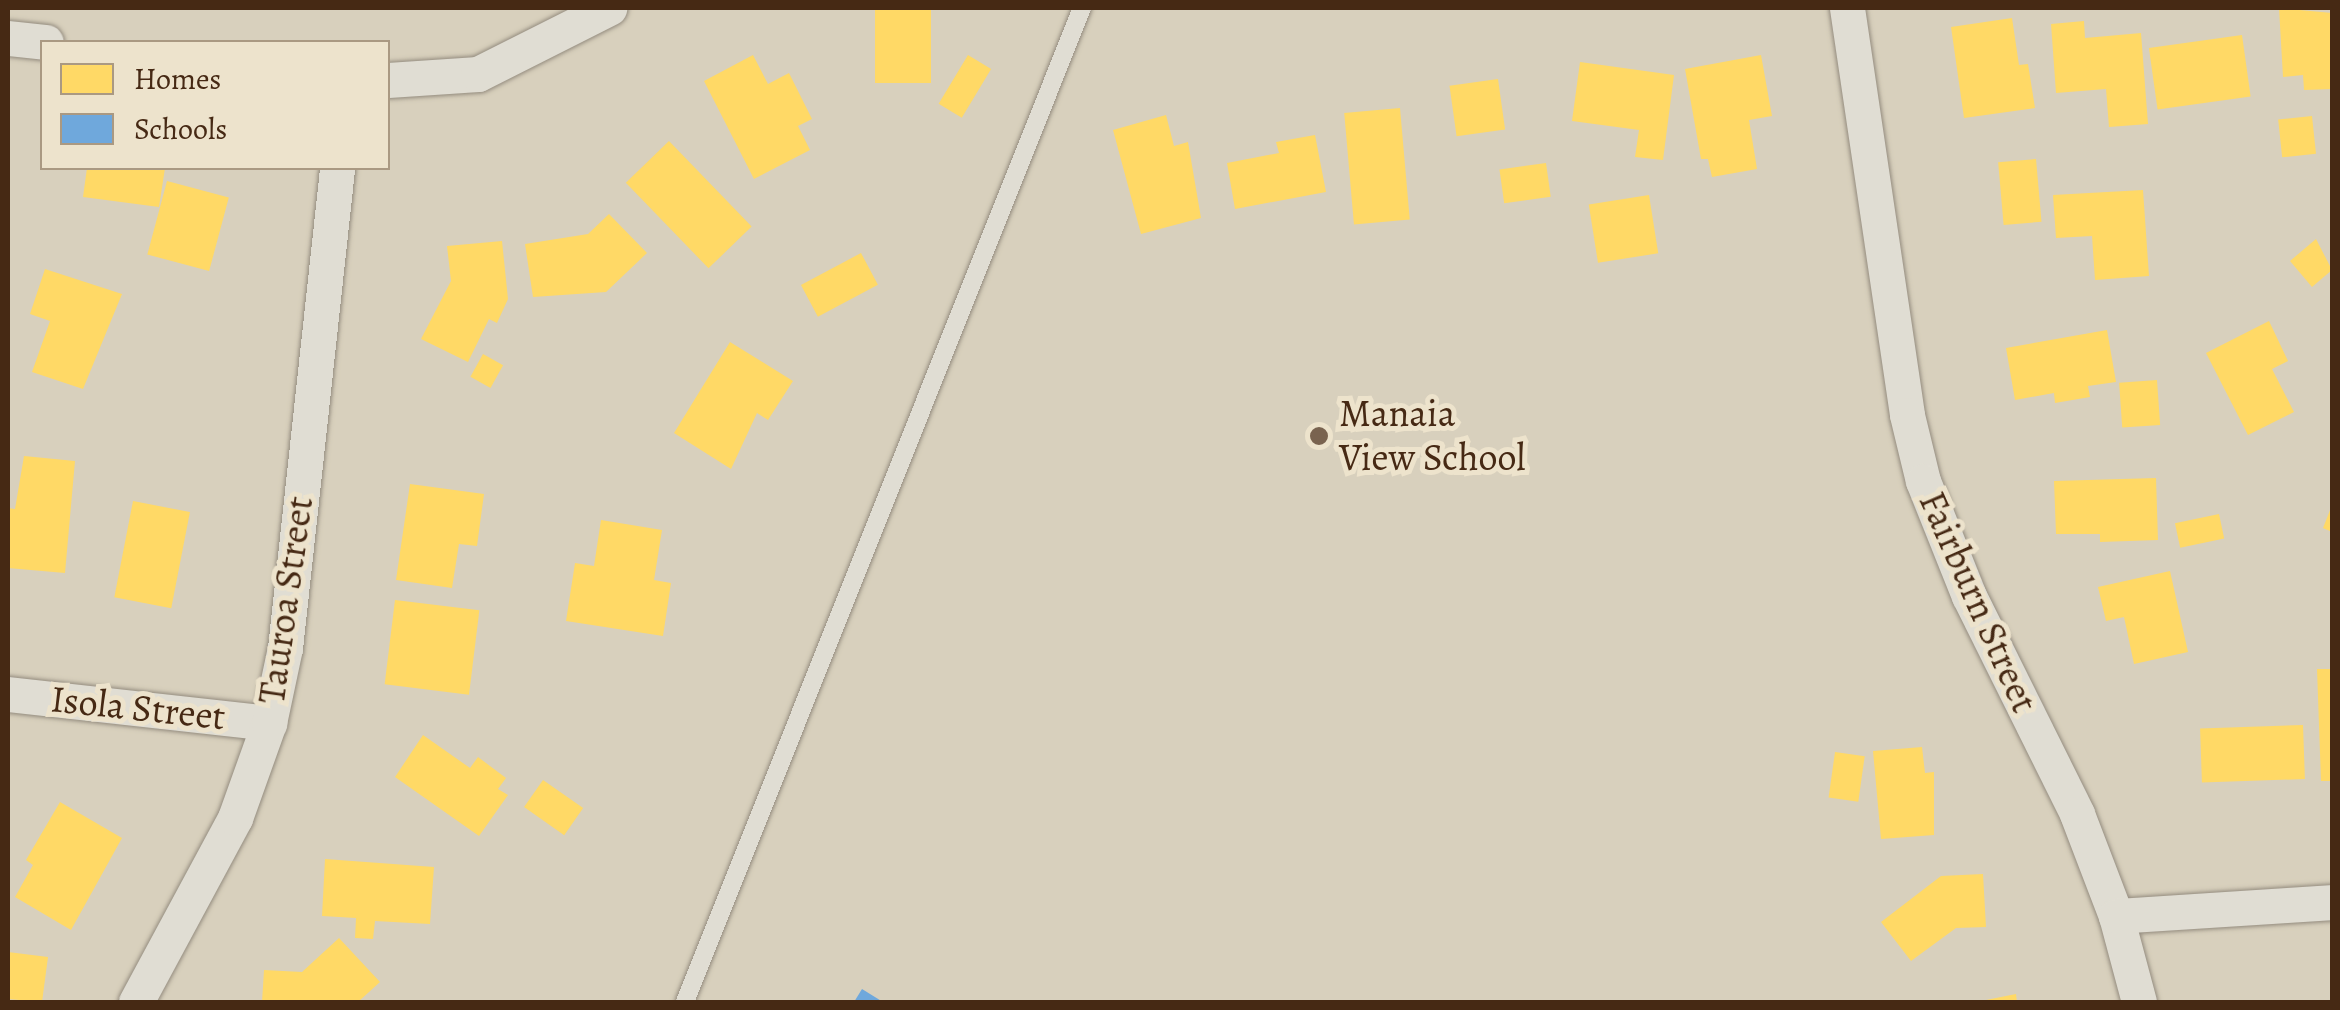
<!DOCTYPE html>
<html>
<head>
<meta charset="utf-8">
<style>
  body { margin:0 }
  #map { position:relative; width:2340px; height:1010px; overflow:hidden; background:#d8d0bd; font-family:Alegreya,serif }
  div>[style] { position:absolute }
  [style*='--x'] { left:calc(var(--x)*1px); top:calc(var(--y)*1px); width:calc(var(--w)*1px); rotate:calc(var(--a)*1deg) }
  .homes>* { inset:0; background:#ffd966; transform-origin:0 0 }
  .schools>* { inset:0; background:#6fa8dc }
  .roads { filter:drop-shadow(0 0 2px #948c7f) drop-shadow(0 0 2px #948c7f) }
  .lane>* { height:18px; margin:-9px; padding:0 9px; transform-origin:9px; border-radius:9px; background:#e0ddd3 }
  .street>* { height:35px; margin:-17.5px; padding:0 17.5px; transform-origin:17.5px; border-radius:17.5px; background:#e0ddd3 }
  .dots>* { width:28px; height:28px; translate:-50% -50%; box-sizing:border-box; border:5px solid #ede3cc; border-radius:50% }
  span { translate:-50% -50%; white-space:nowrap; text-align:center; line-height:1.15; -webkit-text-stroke:10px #ede3cc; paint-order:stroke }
  .poi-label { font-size:38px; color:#462914 }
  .left { translate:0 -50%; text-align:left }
  .street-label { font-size:38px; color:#462914 }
  .frame { position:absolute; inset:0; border:10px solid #462914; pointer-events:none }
  .legend { position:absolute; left:40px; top:40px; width:350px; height:130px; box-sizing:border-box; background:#ede3cc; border:2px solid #aa9982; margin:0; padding:12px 18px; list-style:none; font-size:30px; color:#462914 }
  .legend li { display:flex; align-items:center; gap:20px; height:50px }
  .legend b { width:50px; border:2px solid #aa9982 }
</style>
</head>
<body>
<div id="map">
  <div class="homes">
    <i style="left:875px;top:8px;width:56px;height:75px"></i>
    <i style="clip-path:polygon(2279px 8px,2332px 13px,2332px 89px,2304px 90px,2303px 75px,2283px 77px)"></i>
    <i style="clip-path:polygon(2012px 18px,2019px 65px,2028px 64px,2035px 108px,1964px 118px,1951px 27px)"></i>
    <i style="clip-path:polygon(2084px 21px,2085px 38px,2141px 33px,2148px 124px,2109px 127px,2106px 89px,2056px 93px,2051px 24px)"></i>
    <i style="left:2242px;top:35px;width:62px;height:94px;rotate:82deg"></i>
    <i style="clip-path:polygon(753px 55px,768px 84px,789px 73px,812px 119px,798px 126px,810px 150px,754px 179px,704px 81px)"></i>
    <i style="left:968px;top:55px;width:27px;height:57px;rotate:31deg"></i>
    <i style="clip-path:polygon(1761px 55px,1772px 116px,1749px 120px,1757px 169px,1712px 177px,1708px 159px,1701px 159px,1685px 69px)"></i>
    <i style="clip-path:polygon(1580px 62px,1674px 75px,1663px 160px,1635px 157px,1639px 130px,1572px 121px)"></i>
    <i style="left:1498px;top:79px;width:51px;height:49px;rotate:82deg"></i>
    <i style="left:1400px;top:108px;width:112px;height:56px;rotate:85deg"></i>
    <i style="clip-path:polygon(1166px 115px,1174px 146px,1188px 142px,1201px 218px,1141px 234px,1113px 130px)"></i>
    <i style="left:2312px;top:116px;width:38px;height:34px;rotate:84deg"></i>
    <i style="clip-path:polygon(1315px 135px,1326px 192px,1235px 209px,1227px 163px,1279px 153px,1276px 142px)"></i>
    <i style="left:669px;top:141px;width:119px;height:60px;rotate:46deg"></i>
    <i style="left:2036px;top:159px;width:63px;height:38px;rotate:85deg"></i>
    <i style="left:1546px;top:163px;width:34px;height:47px;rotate:82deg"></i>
    <i style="clip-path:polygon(87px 168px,165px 168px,159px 207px,83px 197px)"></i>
    <i style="left:167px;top:181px;width:64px;height:76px;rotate:15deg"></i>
    <i style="clip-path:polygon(2143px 190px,2149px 276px,2095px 280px,2092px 236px,2056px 238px,2053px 195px)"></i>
    <i style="left:1649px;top:195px;width:59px;height:61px;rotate:81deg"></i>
    <i style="clip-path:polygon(609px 214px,647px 253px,606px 292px,533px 297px,525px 244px,588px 234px)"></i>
    <i style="clip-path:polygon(2316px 239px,2332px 270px,2312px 287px,2290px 261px)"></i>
    <i style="clip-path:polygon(502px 241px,508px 299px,497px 323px,489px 319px,468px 362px,421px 339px,451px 281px,447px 246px)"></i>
    <i style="left:861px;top:253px;width:36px;height:68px;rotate:62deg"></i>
    <i style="clip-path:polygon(45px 269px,122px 294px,83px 389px,32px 372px,50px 321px,30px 314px)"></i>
    <i style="clip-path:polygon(2269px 321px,2288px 361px,2272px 369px,2294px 412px,2248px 435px,2206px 353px)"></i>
    <i style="clip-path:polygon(2107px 330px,2116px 382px,2088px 386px,2090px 397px,2055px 403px,2054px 393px,2015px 400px,2006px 348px)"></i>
    <i style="clip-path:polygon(730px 342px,793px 381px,768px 420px,757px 413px,731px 469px,674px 433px)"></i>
    <i style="left:483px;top:354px;width:23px;height:26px;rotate:29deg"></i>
    <i style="left:2157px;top:380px;width:45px;height:38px;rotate:86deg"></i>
    <i style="clip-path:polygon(24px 456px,75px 461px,65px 573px,8px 568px,8px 508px,15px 509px)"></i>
    <i style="clip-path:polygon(2156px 478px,2158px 540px,2100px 542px,2100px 534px,2056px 534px,2054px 481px)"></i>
    <i style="clip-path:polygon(410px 484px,484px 494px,477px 546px,459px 544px,452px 588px,396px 580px)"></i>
    <i style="left:133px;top:501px;width:58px;height:98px;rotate:11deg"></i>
    <i style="clip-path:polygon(2332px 505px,2332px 532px,2323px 528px)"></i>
    <i style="left:2219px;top:514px;width:25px;height:45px;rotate:78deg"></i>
    <i style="clip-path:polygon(601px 520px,662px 530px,654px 580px,671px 583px,663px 636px,566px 621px,575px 563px,594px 566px)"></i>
    <i style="clip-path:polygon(2170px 571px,2188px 652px,2134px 664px,2124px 617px,2106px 621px,2098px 587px)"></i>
    <i style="left:395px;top:600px;width:85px;height:85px;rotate:7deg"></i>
    <i style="clip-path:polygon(2317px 669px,2332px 669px,2332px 781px,2321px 781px)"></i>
    <i style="left:2303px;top:725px;width:54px;height:103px;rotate:88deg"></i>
    <i style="clip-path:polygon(423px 735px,470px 768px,478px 757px,506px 778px,498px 789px,508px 795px,479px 836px,395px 777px)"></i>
    <i style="clip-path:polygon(1922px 747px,1925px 773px,1934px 772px,1934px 835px,1881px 839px,1873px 751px)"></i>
    <i style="left:1835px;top:752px;width:30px;height:46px;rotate:8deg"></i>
    <i style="left:543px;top:780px;width:49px;height:33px;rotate:35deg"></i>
    <i style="clip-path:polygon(60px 802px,122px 838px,71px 930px,15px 897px,33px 865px,26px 860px)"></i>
    <i style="clip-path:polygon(325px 859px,434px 867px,430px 924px,375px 921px,373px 939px,355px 938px,356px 918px,322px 916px)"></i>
    <i style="clip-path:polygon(1983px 874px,1986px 927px,1956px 928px,1911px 961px,1881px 922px,1941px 876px)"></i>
    <i style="clip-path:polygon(339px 938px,380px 982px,358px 1002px,262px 1002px,264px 970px,302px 972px)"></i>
    <i style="clip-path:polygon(8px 952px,48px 957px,42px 1002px,8px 999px)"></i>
    <i style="clip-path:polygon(2016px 994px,2017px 1002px,1982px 1002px,1981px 1001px)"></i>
  </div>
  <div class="schools">
    <i style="clip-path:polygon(862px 989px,883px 1002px,854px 1002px)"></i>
  </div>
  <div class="roads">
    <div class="lane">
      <i style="--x:685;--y:1002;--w:1070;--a:-68.23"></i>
    </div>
    <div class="street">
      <i style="--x:1847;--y:8;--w:411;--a:81.6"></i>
      <i style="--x:1907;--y:415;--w:68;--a:76.4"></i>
      <i style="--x:1923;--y:481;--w:124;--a:68.2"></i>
      <i style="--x:1969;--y:596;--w:243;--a:63.6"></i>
      <i style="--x:2077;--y:814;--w:109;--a:69.1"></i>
      <i style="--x:2116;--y:916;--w:89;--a:75"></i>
      <i style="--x:8;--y:38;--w:38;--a:6"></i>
      <i style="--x:388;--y:80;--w:90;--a:-3.8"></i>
      <i style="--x:478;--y:74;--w:147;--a:-26.7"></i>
      <i style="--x:8;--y:694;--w:263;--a:6.3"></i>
      <i style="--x:2116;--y:916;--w:216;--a:-3.7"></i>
      <i style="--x:136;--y:1002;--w:209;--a:-61.7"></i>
      <i style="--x:235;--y:818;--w:101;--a:-70.3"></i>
      <i style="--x:269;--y:723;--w:77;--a:-78"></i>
      <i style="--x:285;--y:648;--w:483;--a:-83.8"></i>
    </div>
  </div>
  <div class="dots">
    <i style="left:1319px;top:436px;background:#79634f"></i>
  </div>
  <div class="poi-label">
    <span class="left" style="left:1339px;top:436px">Manaia<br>View School</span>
  </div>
  <div class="street-label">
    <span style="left:286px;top:600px;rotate:-82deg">Tauroa Street</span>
    <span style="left:1978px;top:602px;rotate:66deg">Fairburn Street</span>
    <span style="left:138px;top:708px;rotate:6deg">Isola Street</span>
  </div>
  <div class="frame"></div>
  <ul class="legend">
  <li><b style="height:28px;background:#ffd966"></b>Homes</li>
  <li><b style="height:28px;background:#6fa8dc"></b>Schools</li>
  </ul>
</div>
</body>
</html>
